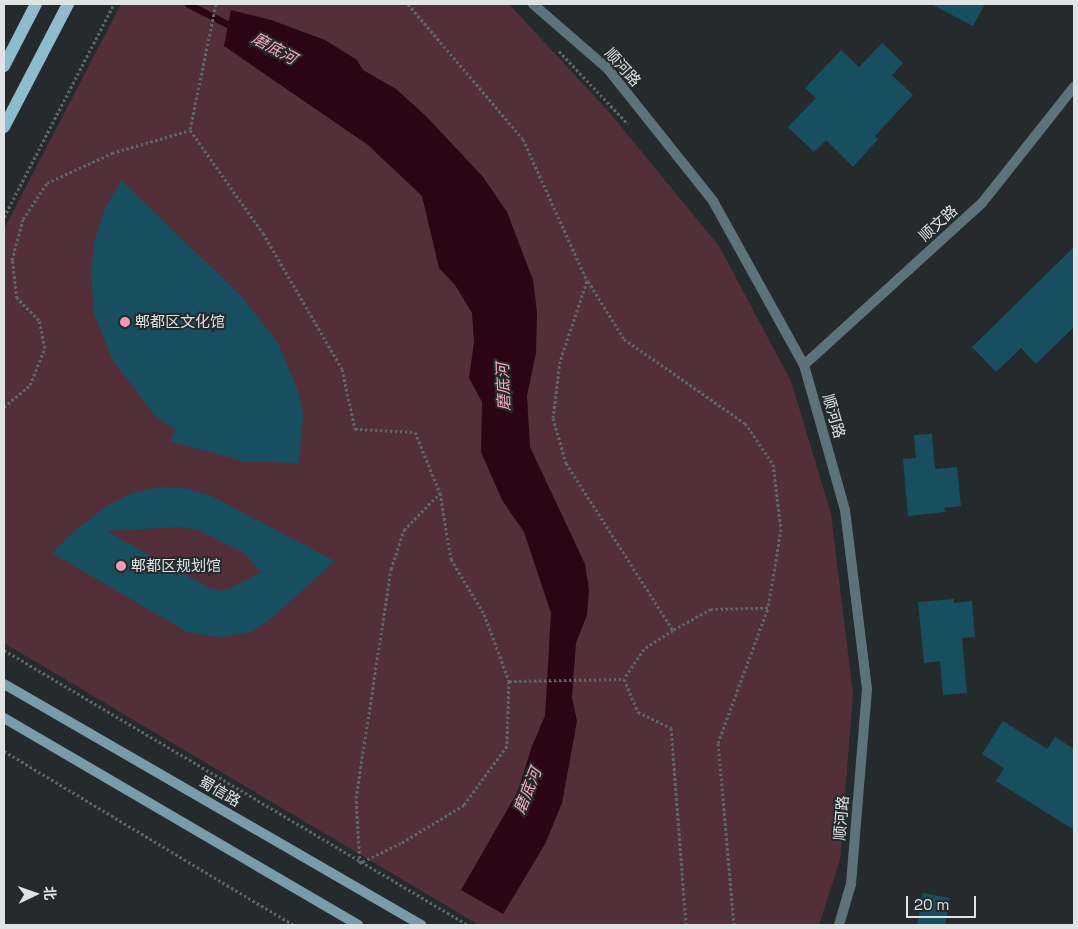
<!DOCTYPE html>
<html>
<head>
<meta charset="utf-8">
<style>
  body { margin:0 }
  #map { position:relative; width:1078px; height:929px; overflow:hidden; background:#252a2c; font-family:"Space Grotesk","Noto Sans SC",sans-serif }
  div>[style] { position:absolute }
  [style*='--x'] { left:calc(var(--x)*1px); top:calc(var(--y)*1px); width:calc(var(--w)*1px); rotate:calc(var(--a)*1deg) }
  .green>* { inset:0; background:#522f39 }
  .water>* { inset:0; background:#2b0513 }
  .stream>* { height:7px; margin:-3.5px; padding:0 3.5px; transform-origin:3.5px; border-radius:3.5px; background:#2b0513 }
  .building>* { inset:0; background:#174f61 }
  .path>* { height:3px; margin-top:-1.5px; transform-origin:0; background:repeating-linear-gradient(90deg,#606567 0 2.5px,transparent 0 5px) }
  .minor>* { height:10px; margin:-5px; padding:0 5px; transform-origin:5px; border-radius:5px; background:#5d737b }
  .tertiary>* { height:10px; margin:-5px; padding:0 5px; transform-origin:5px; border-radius:5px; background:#5d737b }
  .secondary>* { height:10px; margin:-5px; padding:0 5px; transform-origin:5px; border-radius:5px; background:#799caa }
  .primary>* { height:12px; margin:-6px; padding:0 6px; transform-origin:6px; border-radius:6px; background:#8ebcce }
  .dots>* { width:14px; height:14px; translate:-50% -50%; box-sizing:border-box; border:2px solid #252a2c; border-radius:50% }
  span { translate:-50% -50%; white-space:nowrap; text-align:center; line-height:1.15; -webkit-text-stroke:4px #252a2c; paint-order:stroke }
  .street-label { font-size:15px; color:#dfe3e4 }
  .poi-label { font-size:15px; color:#dfe3e4 }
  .left { translate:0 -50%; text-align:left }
  .water-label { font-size:16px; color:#f8abbf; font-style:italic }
  .frame { position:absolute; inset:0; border:5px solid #dfe3e4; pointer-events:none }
  .north { position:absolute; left:10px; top:869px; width:50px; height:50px; -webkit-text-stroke:4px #252a2c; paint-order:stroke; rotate:87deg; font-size:14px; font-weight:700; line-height:20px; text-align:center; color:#dfe3e4 }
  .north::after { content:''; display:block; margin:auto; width:18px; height:22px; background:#dfe3e4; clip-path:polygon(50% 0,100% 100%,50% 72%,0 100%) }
  .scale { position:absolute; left:906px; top:896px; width:70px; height:22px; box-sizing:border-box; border:2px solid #dfe3e4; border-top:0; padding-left:6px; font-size:15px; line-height:18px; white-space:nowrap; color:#dfe3e4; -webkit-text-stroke:4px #252a2c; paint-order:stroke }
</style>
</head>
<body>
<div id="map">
  <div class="green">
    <i style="clip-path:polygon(121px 4px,509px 4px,609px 112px,719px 246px,791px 381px,831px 514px,853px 694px,840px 860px,819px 925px,479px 925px,4px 643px,4px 229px)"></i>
  </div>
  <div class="water">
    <i style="clip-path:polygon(231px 10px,271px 20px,325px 40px,357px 60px,363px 70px,396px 89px,425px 115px,483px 177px,507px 212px,533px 280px,537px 312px,536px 353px,527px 396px,530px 447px,585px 564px,589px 590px,587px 615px,576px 643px,572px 697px,577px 721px,562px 803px,545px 844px,503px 914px,461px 890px,518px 791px,532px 746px,545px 716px,551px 613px,524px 532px,502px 500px,481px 452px,482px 402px,469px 378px,474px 342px,472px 313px,455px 285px,439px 268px,422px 196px,368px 145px,224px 46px)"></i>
  </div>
  <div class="stream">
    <i style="--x:188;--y:4;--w:53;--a:27.1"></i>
  </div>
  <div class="building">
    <i style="clip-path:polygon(931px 4px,985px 4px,973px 26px)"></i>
    <i style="clip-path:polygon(882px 43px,903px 63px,892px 75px,913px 95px,875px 136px,878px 139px,853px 167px,826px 140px,814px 152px,788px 127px,816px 98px,805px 88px,841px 50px,859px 67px)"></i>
    <i style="clip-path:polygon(121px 180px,241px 296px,278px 343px,299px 393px,303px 415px,299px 463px,242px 461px,170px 441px,176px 430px,155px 416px,112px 359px,94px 313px,91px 274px,94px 242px,104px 211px)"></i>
    <i style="clip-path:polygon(1074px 247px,1074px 327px,1036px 364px,1021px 348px,996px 372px,972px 347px)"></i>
    <i style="clip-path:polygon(932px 434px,935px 469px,957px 467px,961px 506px,944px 508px,945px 512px,908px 516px,903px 459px,916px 458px,914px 435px)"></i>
    <i style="clip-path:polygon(evenodd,158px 487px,185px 488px,211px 496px,335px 561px,266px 623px,250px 632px,220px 637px,189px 633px,52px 553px,72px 533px,108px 505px,133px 493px,158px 487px,179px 527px,198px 530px,244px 553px,261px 572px,235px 586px,221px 591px,209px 588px,106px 531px,179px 527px)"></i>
    <i style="clip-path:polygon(954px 599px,954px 603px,972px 601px,975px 637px,962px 638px,967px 693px,943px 695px,940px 661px,924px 663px,918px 602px)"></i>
    <i style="clip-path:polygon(1003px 721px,1047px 749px,1055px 737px,1074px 749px,1074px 830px,996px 781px,1004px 768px,982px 754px)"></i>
    <i style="clip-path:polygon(923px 893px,950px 898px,945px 925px,917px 925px)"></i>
  </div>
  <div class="path">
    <i style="--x:216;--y:4;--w:129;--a:101.7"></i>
    <i style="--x:190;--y:130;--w:126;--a:54.7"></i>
    <i style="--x:263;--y:233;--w:157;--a:59.8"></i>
    <i style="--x:342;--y:369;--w:61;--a:77.8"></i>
    <i style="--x:355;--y:429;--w:60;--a:2.9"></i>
    <i style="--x:415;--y:432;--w:66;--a:67.7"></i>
    <i style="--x:440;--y:493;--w:67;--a:80.5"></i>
    <i style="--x:451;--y:559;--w:64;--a:59"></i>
    <i style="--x:484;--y:614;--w:72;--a:69.5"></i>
    <i style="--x:509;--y:681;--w:65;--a:91.8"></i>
    <i style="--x:507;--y:746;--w:73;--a:126.1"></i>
    <i style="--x:464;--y:805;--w:74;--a:148.9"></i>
    <i style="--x:401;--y:843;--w:46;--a:154"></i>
    <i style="--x:360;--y:863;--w:65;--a:-93.5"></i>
    <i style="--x:356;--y:798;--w:232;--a:-81.3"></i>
    <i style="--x:391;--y:569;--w:41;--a:-71.6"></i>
    <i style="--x:404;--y:530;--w:52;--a:-45.8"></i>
    <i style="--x:408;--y:4;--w:177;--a:49.6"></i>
    <i style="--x:523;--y:139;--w:156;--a:65.7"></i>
    <i style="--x:587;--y:281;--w:84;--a:108.6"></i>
    <i style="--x:560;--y:361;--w:57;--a:97"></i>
    <i style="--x:553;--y:418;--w:47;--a:73.9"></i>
    <i style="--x:566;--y:463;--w:198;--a:57.4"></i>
    <i style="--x:673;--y:630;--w:35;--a:147"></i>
    <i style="--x:644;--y:649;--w:36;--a:124"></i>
    <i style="--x:624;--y:679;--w:36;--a:67"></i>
    <i style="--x:638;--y:712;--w:37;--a:26"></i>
    <i style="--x:671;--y:728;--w:198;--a:85.6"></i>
    <i style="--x:559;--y:51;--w:100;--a:46.6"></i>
    <i style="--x:4;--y:217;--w:240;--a:-62.7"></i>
    <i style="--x:588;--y:281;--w:68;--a:58.2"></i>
    <i style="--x:624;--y:339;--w:147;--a:34.8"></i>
    <i style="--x:745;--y:423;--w:50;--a:55.7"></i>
    <i style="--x:773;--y:464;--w:65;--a:83"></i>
    <i style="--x:781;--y:529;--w:80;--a:99.3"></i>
    <i style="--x:768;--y:608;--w:57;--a:179"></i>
    <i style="--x:711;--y:609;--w:43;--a:151.1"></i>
    <i style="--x:4;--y:407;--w:34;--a:-40"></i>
    <i style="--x:30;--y:385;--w:40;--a:-68"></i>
    <i style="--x:45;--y:348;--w:29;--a:-102"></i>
    <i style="--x:39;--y:320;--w:31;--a:-135"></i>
    <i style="--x:17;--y:298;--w:38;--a:-97"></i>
    <i style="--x:12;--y:260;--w:42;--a:-75"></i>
    <i style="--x:23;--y:219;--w:43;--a:-56.3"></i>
    <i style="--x:47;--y:183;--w:72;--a:-24.8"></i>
    <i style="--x:112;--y:153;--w:81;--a:-16.4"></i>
    <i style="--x:4;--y:650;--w:539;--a:30.65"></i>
    <i style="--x:509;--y:681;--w:115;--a:-1"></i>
    <i style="--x:4;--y:751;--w:338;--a:31"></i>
    <i style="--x:734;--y:925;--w:183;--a:-95"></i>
    <i style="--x:718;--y:743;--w:144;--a:-69.7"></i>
  </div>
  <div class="minor">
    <i style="--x:804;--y:365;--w:241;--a:-42.3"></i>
    <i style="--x:982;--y:203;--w:148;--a:-51.6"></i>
  </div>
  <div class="tertiary">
    <i style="--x:533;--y:4;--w:98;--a:40.9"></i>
    <i style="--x:607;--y:68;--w:170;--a:51.4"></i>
    <i style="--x:713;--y:201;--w:188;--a:61"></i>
    <i style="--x:804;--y:365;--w:151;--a:74.2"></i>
    <i style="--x:845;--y:510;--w:180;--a:83"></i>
    <i style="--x:867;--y:689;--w:196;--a:94.7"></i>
    <i style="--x:851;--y:884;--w:43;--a:106.3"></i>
  </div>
  <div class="secondary">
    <i style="--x:4;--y:684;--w:482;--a:30"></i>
    <i style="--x:4;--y:718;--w:410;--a:30.3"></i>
  </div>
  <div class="primary">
    <i style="--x:4;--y:66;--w:70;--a:-62.7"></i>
    <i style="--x:4;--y:127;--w:139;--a:-62.5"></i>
  </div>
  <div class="dots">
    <i style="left:125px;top:322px;background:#f19ab2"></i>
    <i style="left:121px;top:566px;background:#f19ab2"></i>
  </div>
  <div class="street-label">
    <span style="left:623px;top:67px;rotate:48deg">顺河路</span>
    <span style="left:938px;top:223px;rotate:-42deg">顺文路</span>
    <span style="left:834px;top:416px;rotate:74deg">顺河路</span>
    <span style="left:220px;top:791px;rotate:30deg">蜀信路</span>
    <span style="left:841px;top:818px;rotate:-85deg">顺河路</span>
  </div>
  <div class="poi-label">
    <span class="left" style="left:135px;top:322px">郫都区文化馆</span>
    <span class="left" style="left:131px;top:566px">郫都区规划馆</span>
  </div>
  <div class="water-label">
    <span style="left:274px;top:49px;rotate:29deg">磨底河</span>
    <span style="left:504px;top:387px;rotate:-92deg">磨底河</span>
    <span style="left:528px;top:791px;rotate:-68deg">磨底河</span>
  </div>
  <div class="frame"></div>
  <div class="north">北</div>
  <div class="scale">20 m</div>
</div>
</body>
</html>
